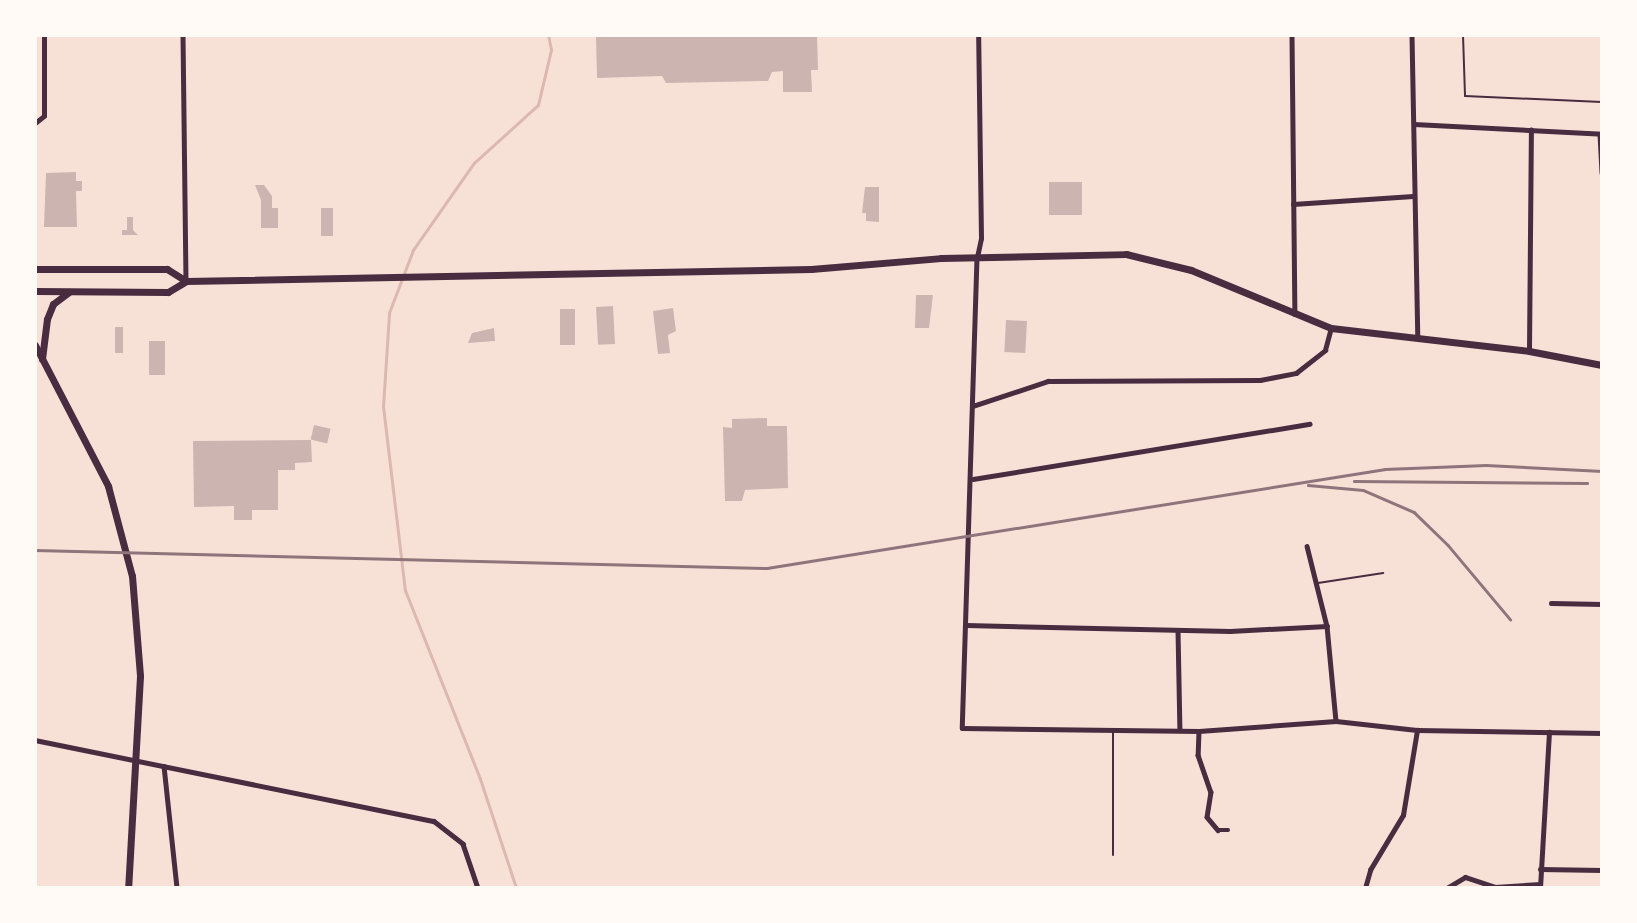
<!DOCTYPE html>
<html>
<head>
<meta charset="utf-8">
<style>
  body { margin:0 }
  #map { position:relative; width:1637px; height:923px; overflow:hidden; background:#f7e1d7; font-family:"Open Sans",sans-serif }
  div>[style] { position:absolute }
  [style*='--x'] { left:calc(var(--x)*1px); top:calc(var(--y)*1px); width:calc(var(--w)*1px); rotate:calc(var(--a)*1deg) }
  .stream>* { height:2.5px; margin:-1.25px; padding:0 1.25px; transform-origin:1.25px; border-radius:1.25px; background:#dcb8b0 }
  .building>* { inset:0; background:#ccb4b1; transform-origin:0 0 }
  .path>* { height:2px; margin:-1px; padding:0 1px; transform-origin:1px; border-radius:1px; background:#4a2c40 }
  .service>* { height:2px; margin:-1px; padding:0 1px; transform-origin:1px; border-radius:1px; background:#4a2c40 }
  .minor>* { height:4.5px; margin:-2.25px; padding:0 2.25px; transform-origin:2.25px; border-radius:2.25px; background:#4a2c40 }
  .tertiary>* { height:5px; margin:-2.5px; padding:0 2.5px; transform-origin:2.5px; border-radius:2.5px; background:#4a2c40 }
  .primary>* { height:7px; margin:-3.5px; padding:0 3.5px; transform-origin:3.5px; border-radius:3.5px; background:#4a2c40 }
  .trunk>* { height:7px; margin:-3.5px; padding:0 3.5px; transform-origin:3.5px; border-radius:3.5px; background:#4a2c40 }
  .rail>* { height:2.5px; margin:-1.25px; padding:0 1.25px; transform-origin:1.25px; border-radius:1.25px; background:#8f747c }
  span { translate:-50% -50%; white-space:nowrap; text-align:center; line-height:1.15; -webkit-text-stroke:5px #fffaf5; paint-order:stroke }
  .frame { position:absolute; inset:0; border:37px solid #fffaf5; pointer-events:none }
</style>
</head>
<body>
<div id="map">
  <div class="stream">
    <i style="--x:516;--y:888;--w:115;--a:-108.3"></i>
    <i style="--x:480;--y:779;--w:202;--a:-111.7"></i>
    <i style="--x:405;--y:591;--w:185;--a:-96.8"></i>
    <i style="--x:383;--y:407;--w:94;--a:-86.3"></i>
    <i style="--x:389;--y:313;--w:67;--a:-69.1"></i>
    <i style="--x:413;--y:250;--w:106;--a:-55"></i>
    <i style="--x:474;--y:163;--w:86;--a:-42.2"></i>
    <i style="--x:538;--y:105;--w:57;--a:-76.7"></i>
    <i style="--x:551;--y:50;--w:15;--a:-101"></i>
  </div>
  <div class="building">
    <i style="clip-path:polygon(596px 35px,817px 35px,818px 70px,811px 70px,812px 92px,783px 92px,783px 71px,772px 72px,768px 81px,666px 83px,662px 76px,597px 78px)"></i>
    <i style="clip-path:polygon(76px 172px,76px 181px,82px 181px,82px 191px,76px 191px,77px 227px,44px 227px,46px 173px)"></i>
    <i style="left:1049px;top:182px;width:33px;height:33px"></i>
    <i style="clip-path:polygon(255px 185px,264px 185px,272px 196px,272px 208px,278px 208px,278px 228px,261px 228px,261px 200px)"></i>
    <i style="clip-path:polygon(865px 187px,879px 187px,879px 222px,866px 221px,866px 213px,862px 213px)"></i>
    <i style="left:321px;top:208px;width:12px;height:28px"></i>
    <i style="clip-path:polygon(127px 217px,133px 217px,133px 230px,138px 235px,122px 235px,122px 230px,127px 230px)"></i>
    <i style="clip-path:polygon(916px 295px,933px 295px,929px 328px,915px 328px)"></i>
    <i style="left:613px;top:306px;width:38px;height:17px;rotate:87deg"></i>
    <i style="clip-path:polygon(673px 308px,676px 331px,668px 335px,670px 353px,658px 354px,653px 311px)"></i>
    <i style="left:560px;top:309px;width:15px;height:36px"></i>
    <i style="left:1006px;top:320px;width:21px;height:32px;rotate:3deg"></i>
    <i style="left:115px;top:327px;width:8px;height:26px"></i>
    <i style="clip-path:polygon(494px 328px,495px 341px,468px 343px,472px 333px)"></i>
    <i style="left:149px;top:341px;width:16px;height:34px"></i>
    <i style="clip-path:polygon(767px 418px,767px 426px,787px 426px,788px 488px,745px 490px,742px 501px,725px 501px,723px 427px,732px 428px,732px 419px)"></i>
    <i style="left:314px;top:425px;width:17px;height:15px;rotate:13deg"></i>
    <i style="clip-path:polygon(311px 440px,312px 462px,295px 463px,295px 470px,278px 470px,278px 510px,252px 510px,252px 520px,234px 520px,234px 506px,194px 507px,193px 441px)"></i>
  </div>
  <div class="path">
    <i style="--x:1463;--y:35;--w:61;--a:88.1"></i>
    <i style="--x:1465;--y:96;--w:137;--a:2.5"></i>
  </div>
  <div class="service">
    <i style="--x:1318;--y:583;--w:66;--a:-8.7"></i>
    <i style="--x:1113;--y:855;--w:124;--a:-90"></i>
  </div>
  <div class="minor">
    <i style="--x:183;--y:35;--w:245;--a:89.3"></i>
    <i style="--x:1292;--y:35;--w:279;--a:89.4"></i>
    <i style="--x:1412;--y:35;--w:302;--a:88.9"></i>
    <i style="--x:35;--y:123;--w:11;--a:-38"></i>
    <i style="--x:44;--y:116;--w:81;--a:-90"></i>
    <i style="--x:1414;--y:124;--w:188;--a:3"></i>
    <i style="--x:1600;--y:134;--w:39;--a:87"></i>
    <i style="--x:1293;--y:204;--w:120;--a:-3.8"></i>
    <i style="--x:977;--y:258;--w:470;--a:91.8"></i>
    <i style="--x:962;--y:728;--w:237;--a:0.7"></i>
    <i style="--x:1199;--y:731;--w:137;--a:-4.2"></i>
    <i style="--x:1336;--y:721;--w:81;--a:6.3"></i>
    <i style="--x:1417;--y:730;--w:185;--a:0.9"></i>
    <i style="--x:1529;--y:350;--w:220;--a:-89.5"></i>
    <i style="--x:973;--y:406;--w:79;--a:-18.4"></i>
    <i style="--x:1048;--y:381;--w:212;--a:-0.3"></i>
    <i style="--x:1260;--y:380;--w:37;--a:-11"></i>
    <i style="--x:1296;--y:373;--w:37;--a:-38"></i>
    <i style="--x:1325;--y:350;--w:23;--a:-75"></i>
    <i style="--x:973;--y:479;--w:341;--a:-9.3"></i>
    <i style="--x:1307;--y:546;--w:82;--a:76"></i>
    <i style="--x:1327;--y:626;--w:95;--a:84.6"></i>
    <i style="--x:1551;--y:603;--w:51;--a:1.1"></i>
    <i style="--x:966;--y:625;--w:264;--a:1.3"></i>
    <i style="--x:1230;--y:631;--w:97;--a:-3"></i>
    <i style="--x:1178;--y:630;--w:100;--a:88.9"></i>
    <i style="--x:1199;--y:731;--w:24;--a:92"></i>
    <i style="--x:1198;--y:755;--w:39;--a:71"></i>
    <i style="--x:1211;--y:792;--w:25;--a:99"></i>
    <i style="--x:1207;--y:817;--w:17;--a:50"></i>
    <i style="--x:1218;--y:830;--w:10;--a:0"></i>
    <i style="--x:35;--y:740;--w:407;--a:11.5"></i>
    <i style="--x:434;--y:821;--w:37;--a:38"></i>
    <i style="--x:463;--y:844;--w:46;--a:71.2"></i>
    <i style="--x:164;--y:766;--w:123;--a:83.9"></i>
    <i style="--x:1540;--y:869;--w:62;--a:0.9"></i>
    <i style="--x:1365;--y:888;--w:19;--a:-74"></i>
    <i style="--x:1370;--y:870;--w:64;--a:-59"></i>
    <i style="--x:1403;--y:815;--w:86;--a:-80.6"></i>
    <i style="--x:1447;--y:888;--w:21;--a:-31"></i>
    <i style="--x:1465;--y:877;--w:32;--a:18"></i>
    <i style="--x:1495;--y:887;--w:45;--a:-3.8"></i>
    <i style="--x:1540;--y:888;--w:156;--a:-86.7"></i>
  </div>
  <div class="tertiary">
    <i style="--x:977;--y:257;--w:19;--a:-78"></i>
    <i style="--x:981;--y:238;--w:203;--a:-90.8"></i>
  </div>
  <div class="primary">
    <i style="--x:35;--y:269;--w:132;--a:0"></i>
    <i style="--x:167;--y:269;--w:22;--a:32"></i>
    <i style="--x:35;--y:291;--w:133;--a:0.4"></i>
    <i style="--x:168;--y:292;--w:21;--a:-31"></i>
    <i style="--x:186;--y:281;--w:625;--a:-1.1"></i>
    <i style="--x:811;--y:269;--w:130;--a:-4.8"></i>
    <i style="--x:941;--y:258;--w:185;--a:-1.2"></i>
    <i style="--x:1126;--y:254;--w:67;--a:13.8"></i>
    <i style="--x:1191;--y:270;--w:152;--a:22.5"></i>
    <i style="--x:1331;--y:328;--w:199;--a:6.6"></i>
    <i style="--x:1529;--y:351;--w:74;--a:10.9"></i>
    <i style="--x:42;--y:359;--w:40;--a:-82.9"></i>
    <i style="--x:47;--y:319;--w:16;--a:-68"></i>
    <i style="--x:53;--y:304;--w:20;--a:-37"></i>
  </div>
  <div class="trunk">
    <i style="--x:35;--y:345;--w:159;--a:62.6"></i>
    <i style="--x:108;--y:486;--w:93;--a:75.1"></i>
    <i style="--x:132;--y:576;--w:100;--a:85.4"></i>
    <i style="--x:140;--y:676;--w:212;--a:93.2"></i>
  </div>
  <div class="rail">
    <i style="--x:1354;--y:481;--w:233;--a:0.5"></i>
    <i style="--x:1308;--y:485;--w:55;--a:5.2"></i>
    <i style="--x:1363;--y:490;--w:56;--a:23.3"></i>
    <i style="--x:1414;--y:512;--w:47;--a:44.1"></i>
    <i style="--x:1448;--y:545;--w:97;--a:50"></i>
    <i style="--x:35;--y:550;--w:732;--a:1.41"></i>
    <i style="--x:767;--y:568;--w:626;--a:-9.1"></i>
    <i style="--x:1385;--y:469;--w:101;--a:-2.3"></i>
    <i style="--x:1486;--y:465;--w:116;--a:3"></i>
  </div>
  <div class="frame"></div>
</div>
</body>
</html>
